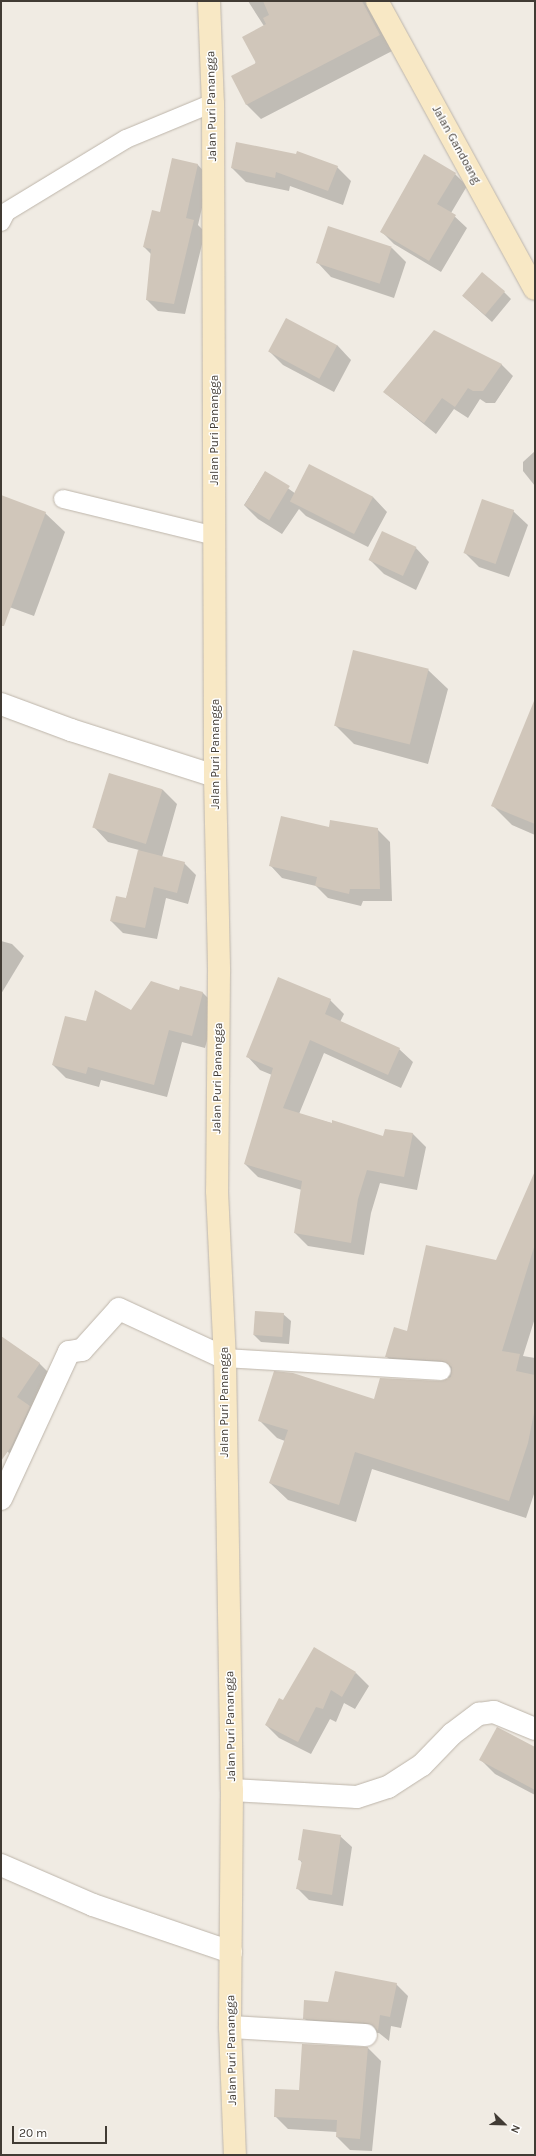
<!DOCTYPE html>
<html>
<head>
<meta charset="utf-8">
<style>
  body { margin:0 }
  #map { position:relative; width:536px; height:2156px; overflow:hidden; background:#f0ebe3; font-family:Karla,sans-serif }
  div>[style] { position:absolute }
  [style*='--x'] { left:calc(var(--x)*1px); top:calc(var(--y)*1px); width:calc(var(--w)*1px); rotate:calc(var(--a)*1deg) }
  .shadow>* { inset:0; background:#0003 }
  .building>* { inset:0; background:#d0c6ba; transform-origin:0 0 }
  .roads { filter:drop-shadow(0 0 1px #bdb5aa) drop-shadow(0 0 1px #bdb5aa) }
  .lane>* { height:18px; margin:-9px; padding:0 9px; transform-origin:9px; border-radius:9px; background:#fff }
  .street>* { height:22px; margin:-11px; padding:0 11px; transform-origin:11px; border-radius:11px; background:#fff }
  .secondary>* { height:22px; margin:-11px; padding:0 11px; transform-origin:11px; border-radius:11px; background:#f8e8c5 }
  span { translate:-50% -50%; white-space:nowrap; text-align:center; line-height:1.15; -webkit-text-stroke:3px #fff; paint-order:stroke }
  .street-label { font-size:12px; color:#413b34 }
  .frame { position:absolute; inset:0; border:2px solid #413b34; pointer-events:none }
  .north { position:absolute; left:484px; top:2104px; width:40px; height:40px; -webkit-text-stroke:3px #fff; paint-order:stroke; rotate:113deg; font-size:11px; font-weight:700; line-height:16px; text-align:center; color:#413b34 }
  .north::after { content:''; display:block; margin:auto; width:14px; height:18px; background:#413b34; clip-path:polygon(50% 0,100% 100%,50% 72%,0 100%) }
  .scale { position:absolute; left:12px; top:2126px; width:95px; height:18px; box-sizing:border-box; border:2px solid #413b34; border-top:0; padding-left:5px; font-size:12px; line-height:14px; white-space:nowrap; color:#413b34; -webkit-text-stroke:3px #fff; paint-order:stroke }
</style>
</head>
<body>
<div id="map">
  <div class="shadow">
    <i style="clip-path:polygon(248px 1px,366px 1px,394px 50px,261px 119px,246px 104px,264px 26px)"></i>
    <i style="clip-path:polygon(173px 159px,198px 165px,209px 177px,198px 225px,205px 232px,185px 314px,158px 311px,147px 300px,152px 255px,144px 247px,161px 213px)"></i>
    <i style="clip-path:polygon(337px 167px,351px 181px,343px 205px,290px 186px,289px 191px,246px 182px,232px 168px)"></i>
    <i style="clip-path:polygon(455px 174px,467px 186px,451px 213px,467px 228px,441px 272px,394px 244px,381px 231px)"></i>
    <i style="clip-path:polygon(392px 248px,406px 262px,394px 298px,331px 277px,317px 262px)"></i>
    <i style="clip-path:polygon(504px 292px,511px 299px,492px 322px,463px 296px)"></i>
    <i style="clip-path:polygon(337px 345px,351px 360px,334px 392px,283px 365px,269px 351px)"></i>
    <i style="clip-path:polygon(501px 364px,513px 376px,495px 403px,486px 403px,480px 399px,468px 418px,454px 409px,436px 434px,384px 392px)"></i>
    <i style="clip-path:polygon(535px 451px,535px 486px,523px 471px,523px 462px)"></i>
    <i style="clip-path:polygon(265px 472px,296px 494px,373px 497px,387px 512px,368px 547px,306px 516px,299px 509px,282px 534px,258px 519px,244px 505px)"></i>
    <i style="clip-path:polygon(1px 496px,45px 513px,65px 532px,34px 616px,1px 604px)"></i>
    <i style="clip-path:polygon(513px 511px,528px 525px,509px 577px,479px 567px,464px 552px)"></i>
    <i style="clip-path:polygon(415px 547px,429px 562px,416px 590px,384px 574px,370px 560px)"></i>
    <i style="clip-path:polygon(428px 670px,448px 689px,428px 764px,354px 744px,335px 725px)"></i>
    <i style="clip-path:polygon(535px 702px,535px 835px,512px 825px,493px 806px)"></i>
    <i style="clip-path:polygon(110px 774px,163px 790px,177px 804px,162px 857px,184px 863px,196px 875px,188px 904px,166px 898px,157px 939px,123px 933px,111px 921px,126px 899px,139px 850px,108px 842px,94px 827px)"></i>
    <i style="clip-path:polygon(329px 828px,377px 829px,390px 842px,392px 901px,363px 901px,361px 906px,328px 898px,316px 886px,282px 878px,270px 865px)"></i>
    <i style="clip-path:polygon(1px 941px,12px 944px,24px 956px,1px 994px)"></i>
    <i style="clip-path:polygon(180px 991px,203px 993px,216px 1006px,205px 1048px,182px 1042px,167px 1097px,101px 1080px,99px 1087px,66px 1078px,53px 1065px,86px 1022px,131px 1011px)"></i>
    <i style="clip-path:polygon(330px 1000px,344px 1014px,340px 1022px,399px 1049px,413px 1062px,401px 1088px,324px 1053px,299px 1114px,384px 1138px,413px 1134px,426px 1147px,417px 1190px,380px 1183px,371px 1213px,364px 1255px,308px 1246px,295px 1233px,302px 1190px,258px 1177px,245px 1164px,272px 1075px,260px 1070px,247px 1056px)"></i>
    <i style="clip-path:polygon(535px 1210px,535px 1318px,523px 1356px,535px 1358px,535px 1491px,526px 1518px,372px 1469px,356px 1522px,288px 1500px,270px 1483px,285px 1441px,277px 1438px,259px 1420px,375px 1400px,447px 1382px,449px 1378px,404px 1374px,387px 1357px,407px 1332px,496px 1261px)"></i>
    <i style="clip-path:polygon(283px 1314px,291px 1321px,289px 1344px,261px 1342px,254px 1335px)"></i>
    <i style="clip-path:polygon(1px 1337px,39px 1363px,53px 1377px,23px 1463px,1px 1447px)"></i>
    <i style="clip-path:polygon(356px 1673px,369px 1686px,355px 1709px,344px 1703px,336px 1722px,330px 1719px,311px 1754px,279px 1738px,266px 1725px,284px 1701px)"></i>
    <i style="clip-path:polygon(535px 1748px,535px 1795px,495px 1774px,480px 1759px)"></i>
    <i style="clip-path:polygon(340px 1836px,352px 1847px,343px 1906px,309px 1900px,298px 1889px,302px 1863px,300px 1860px)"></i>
    <i style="clip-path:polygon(396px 1984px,408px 1996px,401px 2028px,391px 2026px,389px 2041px,379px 2033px,316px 2030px,304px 2018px,329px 2003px)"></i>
    <i style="clip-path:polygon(368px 2048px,381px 2061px,372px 2151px,350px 2150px,337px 2137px,337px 2132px,288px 2129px,275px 2116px,300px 2091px)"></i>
  </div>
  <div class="building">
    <i style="clip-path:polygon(263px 1px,362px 1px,380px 35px,246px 105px,231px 76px,256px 63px,242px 37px,266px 24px,263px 18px,269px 15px)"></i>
    <i style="clip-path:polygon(236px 142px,296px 154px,297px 151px,338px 166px,328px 191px,276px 172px,275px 178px,231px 168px)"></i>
    <i style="clip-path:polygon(424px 154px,456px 173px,437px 204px,456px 215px,429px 261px,380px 232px)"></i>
    <i style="clip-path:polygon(172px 158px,198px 164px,186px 218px,194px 220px,174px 304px,146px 300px,151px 249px,143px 247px,152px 210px,160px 212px)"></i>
    <i style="left:328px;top:226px;width:67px;height:39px;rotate:18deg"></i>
    <i style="left:482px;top:272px;width:30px;height:31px;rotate:40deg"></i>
    <i style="left:286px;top:318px;width:58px;height:38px;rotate:28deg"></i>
    <i style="clip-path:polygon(434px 330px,502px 364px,483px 391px,473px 391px,468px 388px,455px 407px,442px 398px,424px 423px,383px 392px)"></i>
    <i style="left:309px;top:464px;width:72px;height:42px;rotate:27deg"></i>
    <i style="left:265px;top:471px;width:29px;height:40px;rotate:31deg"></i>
    <i style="clip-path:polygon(1px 495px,46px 512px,4px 626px,1px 626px)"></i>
    <i style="left:482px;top:499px;width:34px;height:57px;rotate:19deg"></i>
    <i style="left:382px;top:531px;width:38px;height:32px;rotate:25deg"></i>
    <i style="left:353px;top:650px;width:78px;height:78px;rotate:14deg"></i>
    <i style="clip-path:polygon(534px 701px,535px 701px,535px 824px,491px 806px)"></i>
    <i style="left:109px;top:773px;width:56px;height:57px;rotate:17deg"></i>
    <i style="clip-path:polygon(281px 816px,329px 827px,330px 820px,378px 828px,380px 889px,350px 889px,349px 894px,315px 886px,317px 877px,269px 866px)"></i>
    <i style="clip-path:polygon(138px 850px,185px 862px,177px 893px,154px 887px,145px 928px,110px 921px,116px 896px,126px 898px)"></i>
    <i style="clip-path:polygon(278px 977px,331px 999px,325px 1014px,400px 1048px,388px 1075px,310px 1040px,283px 1108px,332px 1123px,332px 1120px,383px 1136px,385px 1129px,413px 1133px,404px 1177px,367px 1170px,358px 1199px,351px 1243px,294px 1233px,302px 1181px,244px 1164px,273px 1068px,246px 1057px)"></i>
    <i style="clip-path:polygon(151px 981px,179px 990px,180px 986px,203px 992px,192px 1036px,169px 1030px,154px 1085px,88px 1067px,86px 1074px,52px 1065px,65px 1016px,86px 1021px,95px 990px,131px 1010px)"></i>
    <i style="clip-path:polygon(535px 1171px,535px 1244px,502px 1351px,520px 1354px,516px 1371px,535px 1375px,535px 1408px,528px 1443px,509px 1501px,355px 1452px,339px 1505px,269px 1483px,288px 1430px,258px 1421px,274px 1371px,293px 1373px,374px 1399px,380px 1378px,441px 1381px,451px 1377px,452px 1367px,443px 1361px,385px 1357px,394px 1327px,407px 1331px,426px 1245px,496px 1260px)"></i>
    <i style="left:255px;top:1311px;width:29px;height:24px;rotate:4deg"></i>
    <i style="clip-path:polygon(1px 1336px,40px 1363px,17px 1397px,30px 1406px,11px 1447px,1px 1461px)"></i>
    <i style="clip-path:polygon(314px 1647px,356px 1672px,342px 1697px,331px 1690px,323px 1709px,316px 1707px,298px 1742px,265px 1725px,279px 1698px,283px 1700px)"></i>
    <i style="clip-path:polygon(497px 1727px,535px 1747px,535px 1790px,479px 1760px)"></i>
    <i style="clip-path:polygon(303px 1829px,341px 1835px,332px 1895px,296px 1889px,302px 1861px,298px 1860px)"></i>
    <i style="clip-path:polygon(335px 1971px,397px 1983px,390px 2017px,380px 2015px,378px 2031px,373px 2025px,367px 2023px,303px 2019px,304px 2000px,328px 2002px)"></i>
    <i style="clip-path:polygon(302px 2044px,368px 2047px,360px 2139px,336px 2137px,337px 2120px,274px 2117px,275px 2089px,299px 2090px)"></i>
  </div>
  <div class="roads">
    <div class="lane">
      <i style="--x:1;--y:222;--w:11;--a:-63"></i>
      <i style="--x:6;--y:212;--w:140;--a:-31.3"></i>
      <i style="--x:126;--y:139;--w:94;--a:-22.5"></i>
      <i style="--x:63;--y:499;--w:156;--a:13.7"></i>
      <i style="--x:225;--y:1358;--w:217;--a:3.4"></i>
    </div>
    <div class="street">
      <i style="--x:1;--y:704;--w:75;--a:20.4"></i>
      <i style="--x:71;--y:730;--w:151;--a:17.7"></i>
      <i style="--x:1;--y:1499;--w:162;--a:-65.2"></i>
      <i style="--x:69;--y:1352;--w:13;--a:-9"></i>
      <i style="--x:82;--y:1350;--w:55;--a:-47.9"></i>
      <i style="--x:119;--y:1309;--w:117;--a:24.8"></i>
      <i style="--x:232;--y:1790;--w:125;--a:3.2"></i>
      <i style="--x:357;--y:1797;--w:33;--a:-18"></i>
      <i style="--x:388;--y:1787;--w:40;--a:-32.9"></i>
      <i style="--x:422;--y:1765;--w:43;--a:-45.9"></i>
      <i style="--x:452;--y:1734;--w:34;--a:-37"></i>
      <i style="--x:479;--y:1714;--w:15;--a:-8"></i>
      <i style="--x:494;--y:1712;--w:44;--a:22.5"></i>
      <i style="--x:1;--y:1865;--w:100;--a:23.5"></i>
      <i style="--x:93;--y:1905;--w:146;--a:18.8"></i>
      <i style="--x:230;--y:2027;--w:136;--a:3.4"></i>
    </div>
    <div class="secondary">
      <i style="--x:209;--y:1;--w:102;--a:87.8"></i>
      <i style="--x:213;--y:103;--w:673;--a:89.83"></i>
      <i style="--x:215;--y:776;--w:196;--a:88.8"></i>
      <i style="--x:219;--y:972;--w:219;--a:90.5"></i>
      <i style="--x:217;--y:1191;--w:167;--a:87.3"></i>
      <i style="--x:225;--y:1358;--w:432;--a:89.1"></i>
      <i style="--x:232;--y:1790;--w:237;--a:90.5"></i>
      <i style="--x:230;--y:2027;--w:128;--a:87.8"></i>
      <i style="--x:377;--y:1;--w:328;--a:61.3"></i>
    </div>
  </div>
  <div class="street-label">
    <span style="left:212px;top:106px;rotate:-91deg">Jalan Puri Panangga</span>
    <span style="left:456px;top:145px;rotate:61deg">Jalan Gandoang</span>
    <span style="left:215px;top:430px;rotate:-90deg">Jalan Puri Panangga</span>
    <span style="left:216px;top:754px;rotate:-90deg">Jalan Puri Panangga</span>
    <span style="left:218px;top:1078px;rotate:-89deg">Jalan Puri Panangga</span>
    <span style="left:225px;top:1402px;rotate:-90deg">Jalan Puri Panangga</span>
    <span style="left:231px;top:1726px;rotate:-91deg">Jalan Puri Panangga</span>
    <span style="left:232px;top:2050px;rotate:-91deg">Jalan Puri Panangga</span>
  </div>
  <div class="frame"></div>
  <div class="north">N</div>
  <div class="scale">20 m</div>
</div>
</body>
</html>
